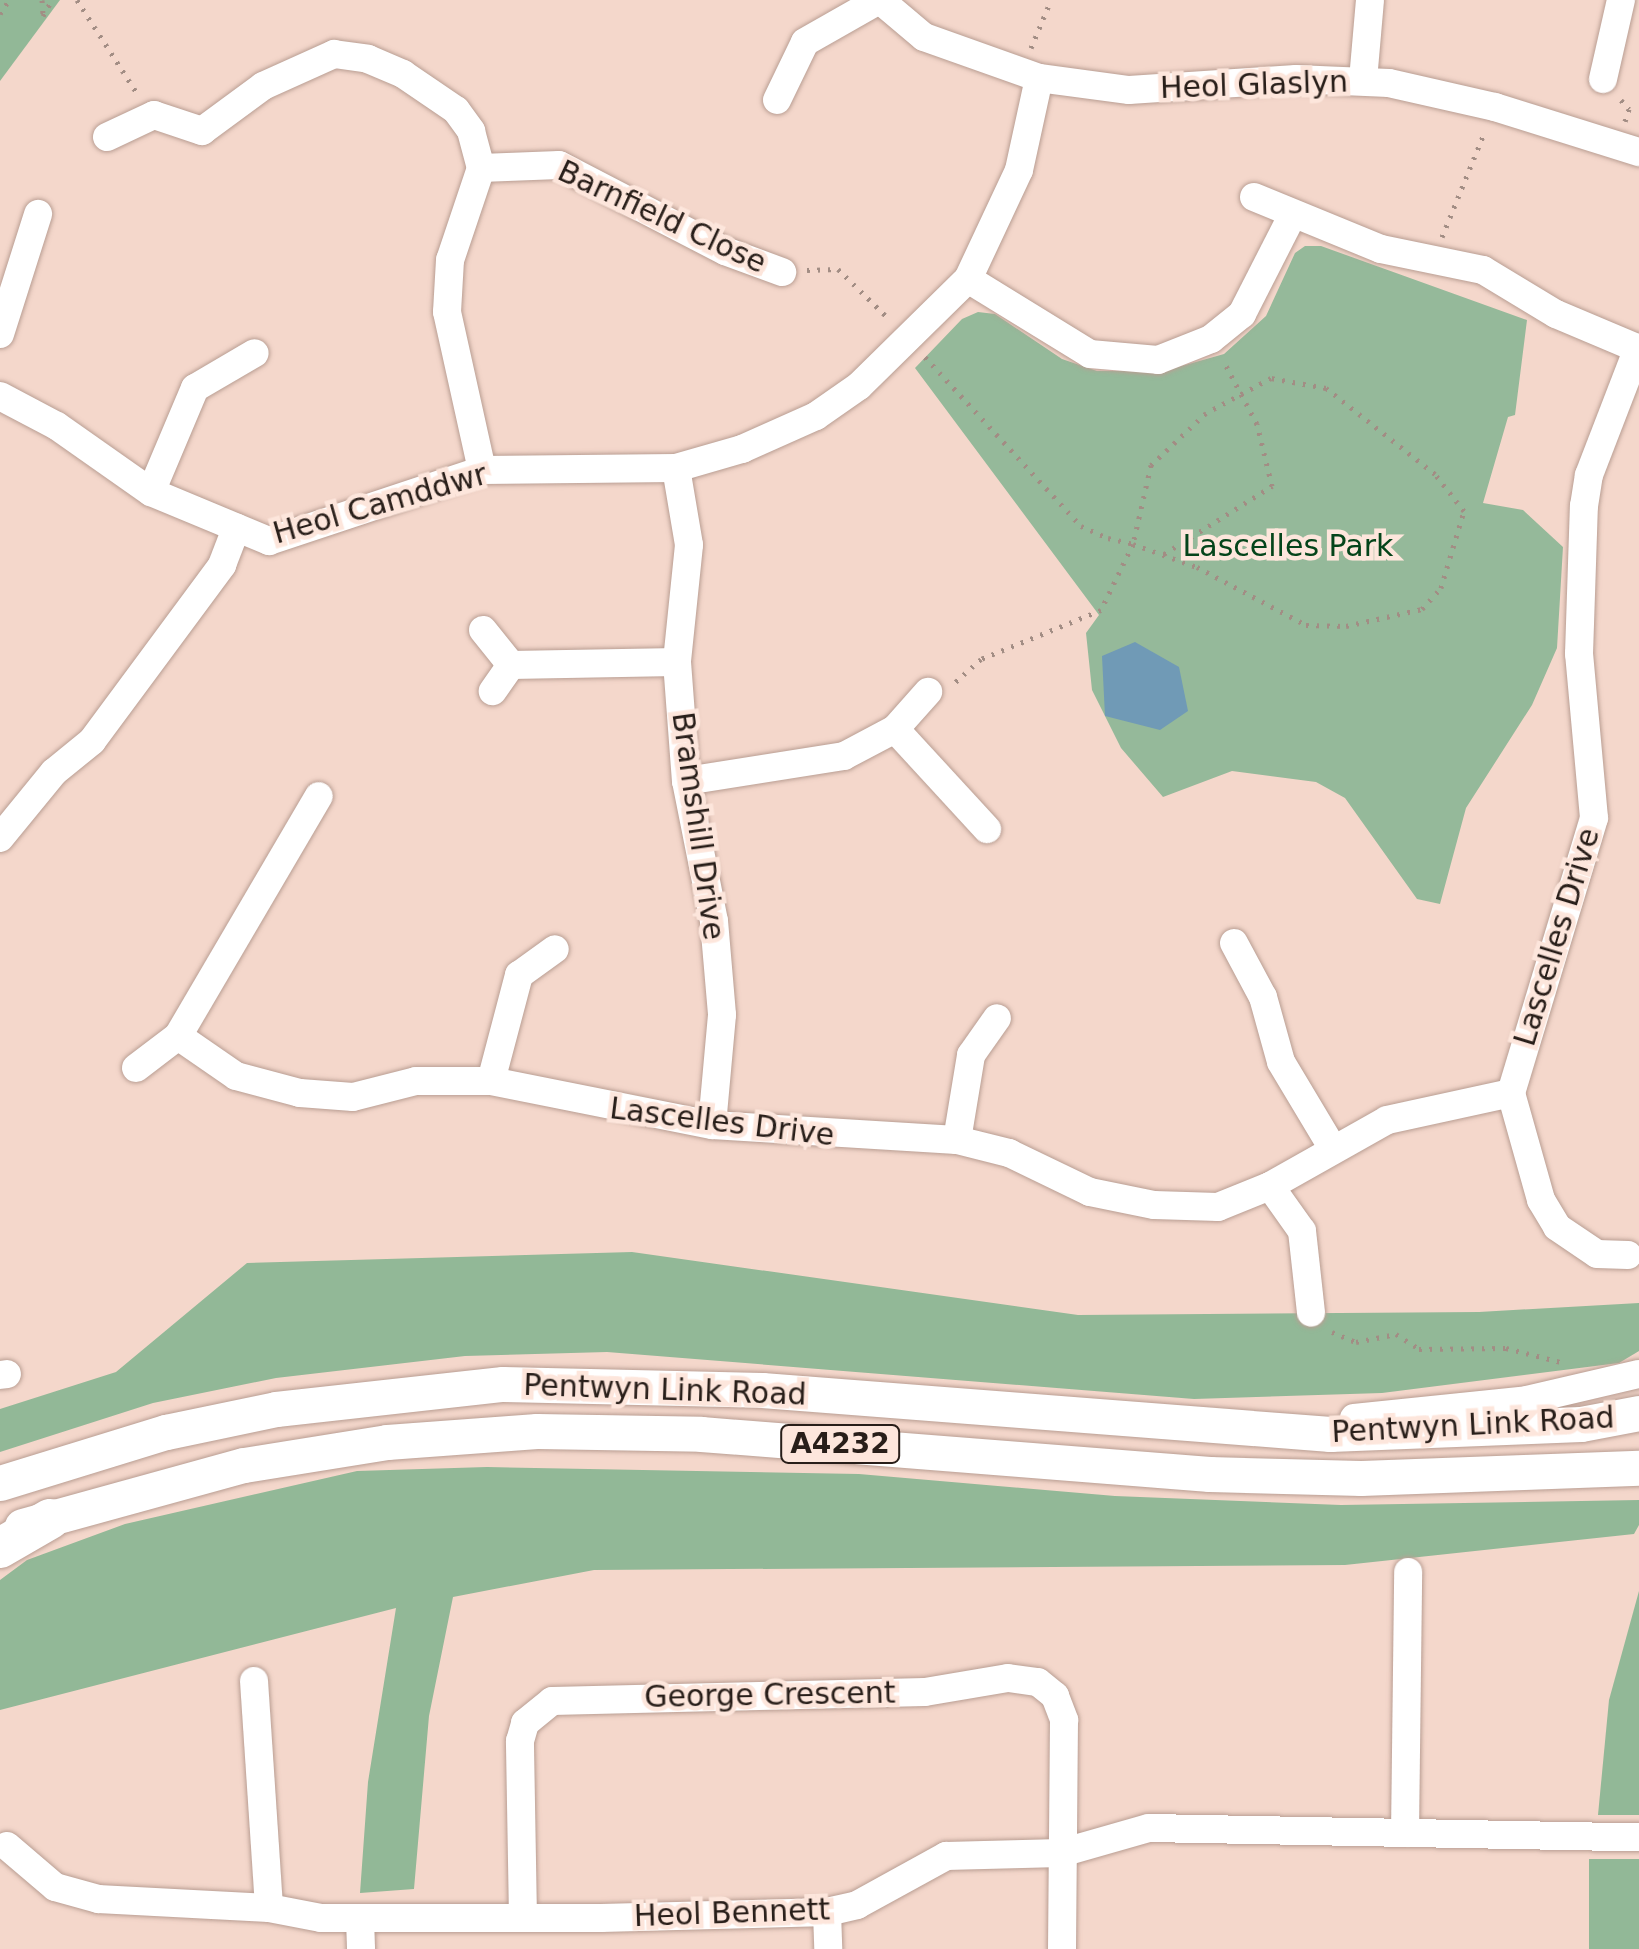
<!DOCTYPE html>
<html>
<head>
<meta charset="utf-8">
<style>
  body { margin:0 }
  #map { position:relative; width:1639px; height:1949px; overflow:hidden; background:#f4d7cb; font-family:"DejaVu Sans",sans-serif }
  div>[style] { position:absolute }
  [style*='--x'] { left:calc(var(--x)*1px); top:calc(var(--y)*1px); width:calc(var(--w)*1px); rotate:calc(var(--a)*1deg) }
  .green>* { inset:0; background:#95b99a }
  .forest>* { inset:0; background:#92b897; transform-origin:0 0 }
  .water>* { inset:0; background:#709ab6 }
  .path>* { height:5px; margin-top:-2.5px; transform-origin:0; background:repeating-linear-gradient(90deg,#a28d84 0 2.5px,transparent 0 10.5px) }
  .roads { filter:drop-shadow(0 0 2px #b99e93) drop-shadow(0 0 2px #b99e93) }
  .minor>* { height:28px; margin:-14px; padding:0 14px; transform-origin:14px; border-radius:14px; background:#fff }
  .major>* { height:35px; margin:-17.5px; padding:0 17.5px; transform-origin:17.5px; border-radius:17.5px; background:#fff }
  .highway>* { height:40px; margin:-20px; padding:0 20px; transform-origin:20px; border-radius:20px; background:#fff }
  span { translate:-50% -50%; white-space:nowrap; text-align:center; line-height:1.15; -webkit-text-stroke:9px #fde6dc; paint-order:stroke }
  .shield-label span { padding:2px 8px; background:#fde6dc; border:2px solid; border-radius:8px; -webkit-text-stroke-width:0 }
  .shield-label { font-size:28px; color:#281e19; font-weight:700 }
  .street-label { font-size:30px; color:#281e19 }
  .park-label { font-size:30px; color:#04441a }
</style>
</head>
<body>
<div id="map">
  <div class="green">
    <i style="clip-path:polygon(1305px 246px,1321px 246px,1527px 320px,1515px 415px,1508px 417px,1483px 503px,1523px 510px,1563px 547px,1557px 648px,1532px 705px,1466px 808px,1440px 904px,1417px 899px,1345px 798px,1316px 782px,1232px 771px,1163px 797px,1121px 748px,1092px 690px,1086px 633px,1099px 615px,915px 368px,962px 319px,978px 312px,995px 314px,1062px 359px,1097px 371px,1164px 371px,1224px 354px,1266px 316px,1295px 253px)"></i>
  </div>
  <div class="forest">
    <i style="clip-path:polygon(0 0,60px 0,0 81px)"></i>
    <i style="clip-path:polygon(632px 1252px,1078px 1315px,1479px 1312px,1639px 1303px,1639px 1351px,1619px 1363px,1382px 1393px,1194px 1399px,607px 1352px,465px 1356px,276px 1378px,153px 1403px,0 1452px,0 1409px,116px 1372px,247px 1263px)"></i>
    <i style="clip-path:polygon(487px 1467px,859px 1474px,1115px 1496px,1341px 1505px,1639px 1500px,1639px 1525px,1634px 1534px,1345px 1565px,594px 1570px,453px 1597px,429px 1716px,414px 1889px,360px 1893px,368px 1782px,396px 1608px,0 1710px,0 1580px,27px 1560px,125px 1524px,357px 1471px)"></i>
    <i style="clip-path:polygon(1639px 1591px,1639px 1815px,1598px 1815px,1609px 1700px)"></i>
    <i style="left:1589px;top:1859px;width:50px;height:90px"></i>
  </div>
  <div class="water">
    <i style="clip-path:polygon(1135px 642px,1179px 667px,1188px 711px,1160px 730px,1105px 716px,1102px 656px)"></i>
  </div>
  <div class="path">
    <i style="--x:42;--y:0;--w:16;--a:86"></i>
    <i style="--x:43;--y:16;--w:18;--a:-61"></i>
    <i style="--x:77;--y:0;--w:111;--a:57.2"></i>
    <i style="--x:0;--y:14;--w:17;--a:-57"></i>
    <i style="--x:1031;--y:48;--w:52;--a:-67.4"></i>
    <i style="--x:1621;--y:100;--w:12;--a:48"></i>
    <i style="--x:1629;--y:109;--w:13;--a:108"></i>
    <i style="--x:1442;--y:237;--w:114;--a:-67.9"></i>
    <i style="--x:807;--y:270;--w:31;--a:-2"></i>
    <i style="--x:838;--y:269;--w:73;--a:44.4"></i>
    <i style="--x:925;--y:357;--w:230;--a:47.3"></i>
    <i style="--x:1081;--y:526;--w:30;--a:24"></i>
    <i style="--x:1108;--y:538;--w:26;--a:13"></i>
    <i style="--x:1133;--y:544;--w:68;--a:19.8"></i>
    <i style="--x:1197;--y:567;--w:123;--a:28"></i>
    <i style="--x:1306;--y:625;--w:40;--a:1.4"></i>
    <i style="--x:1346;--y:626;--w:78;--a:-12.6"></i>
    <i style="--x:1422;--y:609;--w:28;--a:-48"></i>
    <i style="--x:1441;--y:588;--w:80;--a:-73.4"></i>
    <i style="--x:1464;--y:511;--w:47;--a:-128.1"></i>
    <i style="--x:1435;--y:474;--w:139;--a:-141.7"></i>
    <i style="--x:1326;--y:388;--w:56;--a:-169.7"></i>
    <i style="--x:1271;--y:378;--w:74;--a:151.7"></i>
    <i style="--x:1206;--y:413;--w:76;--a:136.6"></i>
    <i style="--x:1151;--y:465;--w:81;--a:102.8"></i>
    <i style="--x:1133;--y:544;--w:73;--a:115.9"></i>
    <i style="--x:1101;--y:610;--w:130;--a:157.8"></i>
    <i style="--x:981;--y:659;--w:38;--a:138"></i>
    <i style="--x:1164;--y:554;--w:128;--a:-32.2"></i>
    <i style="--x:1272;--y:486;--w:64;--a:-103.6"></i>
    <i style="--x:1257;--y:424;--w:70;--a:-118"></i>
    <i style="--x:1332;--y:1332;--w:26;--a:23"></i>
    <i style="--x:1356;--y:1342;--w:41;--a:-11.3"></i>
    <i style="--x:1396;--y:1334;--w:27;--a:33"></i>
    <i style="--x:1419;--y:1349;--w:87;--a:-0.7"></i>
    <i style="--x:1506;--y:1348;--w:57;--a:14.3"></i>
  </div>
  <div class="roads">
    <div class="minor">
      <i style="--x:880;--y:0;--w:57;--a:40.1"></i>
      <i style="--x:924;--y:37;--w:122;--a:19.6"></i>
      <i style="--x:1039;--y:78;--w:91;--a:7.6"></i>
      <i style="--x:1129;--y:90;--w:167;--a:-3.8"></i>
      <i style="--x:1296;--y:79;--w:93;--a:2.5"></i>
      <i style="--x:1389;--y:83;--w:109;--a:12.8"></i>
      <i style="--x:1495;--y:107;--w:151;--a:17.4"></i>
      <i style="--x:1603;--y:79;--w:81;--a:-77.2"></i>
      <i style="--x:1363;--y:80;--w:80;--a:-85"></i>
      <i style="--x:777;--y:100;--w:64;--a:-64.2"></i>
      <i style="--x:805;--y:42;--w:85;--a:-29.6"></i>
      <i style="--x:107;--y:137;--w:52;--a:-25.1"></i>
      <i style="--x:154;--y:115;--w:51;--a:18.4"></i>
      <i style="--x:202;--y:131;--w:76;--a:-36.4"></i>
      <i style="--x:263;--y:86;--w:78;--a:-24.3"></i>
      <i style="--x:334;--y:54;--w:34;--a:8"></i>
      <i style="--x:368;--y:59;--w:38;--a:23"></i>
      <i style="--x:403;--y:74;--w:64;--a:34.2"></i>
      <i style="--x:456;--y:110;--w:26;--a:54"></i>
      <i style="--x:471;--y:131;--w:38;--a:75"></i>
      <i style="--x:481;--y:168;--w:97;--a:108.6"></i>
      <i style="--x:450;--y:260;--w:52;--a:93.3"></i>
      <i style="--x:447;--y:312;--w:162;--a:77.5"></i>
      <i style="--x:481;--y:168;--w:78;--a:-2.2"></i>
      <i style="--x:559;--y:165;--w:187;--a:27.4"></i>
      <i style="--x:725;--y:251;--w:61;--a:20.2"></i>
      <i style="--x:1254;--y:197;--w:137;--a:22.3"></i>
      <i style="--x:1381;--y:249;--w:104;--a:11.6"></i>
      <i style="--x:1483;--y:270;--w:85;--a:31.1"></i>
      <i style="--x:1556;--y:314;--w:90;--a:22.9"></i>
      <i style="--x:968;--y:279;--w:143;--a:31.6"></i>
      <i style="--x:1090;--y:354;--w:68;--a:5"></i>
      <i style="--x:1158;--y:360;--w:57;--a:-21.6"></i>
      <i style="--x:1211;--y:339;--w:40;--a:-39"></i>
      <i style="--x:1242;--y:314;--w:112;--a:-63"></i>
      <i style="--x:0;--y:334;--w:126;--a:-72.4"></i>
      <i style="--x:0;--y:396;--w:64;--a:27.8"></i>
      <i style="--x:57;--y:426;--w:115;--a:35.1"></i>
      <i style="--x:151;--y:492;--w:128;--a:22.6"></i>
      <i style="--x:269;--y:541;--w:225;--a:-18.4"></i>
      <i style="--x:482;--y:470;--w:194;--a:-0.6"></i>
      <i style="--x:676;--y:468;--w:69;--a:-16.1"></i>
      <i style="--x:742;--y:449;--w:81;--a:-24"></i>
      <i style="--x:816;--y:416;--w:52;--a:-34.9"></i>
      <i style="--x:859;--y:386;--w:153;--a:-44.5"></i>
      <i style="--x:968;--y:279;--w:120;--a:-64.9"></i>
      <i style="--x:1019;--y:170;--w:94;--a:-77.7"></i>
      <i style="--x:676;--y:468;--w:78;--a:80.4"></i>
      <i style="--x:689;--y:545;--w:118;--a:95.9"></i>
      <i style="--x:677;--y:662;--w:119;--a:85.7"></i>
      <i style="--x:686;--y:781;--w:143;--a:78.7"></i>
      <i style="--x:714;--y:921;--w:94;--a:85.1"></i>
      <i style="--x:722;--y:1015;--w:110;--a:95.2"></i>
      <i style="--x:151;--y:492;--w:113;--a:-67.1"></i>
      <i style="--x:195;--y:388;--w:69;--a:-30.3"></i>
      <i style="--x:483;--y:630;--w:45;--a:51.3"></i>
      <i style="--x:511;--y:665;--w:32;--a:125"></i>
      <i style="--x:511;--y:665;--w:166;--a:-1"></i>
      <i style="--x:895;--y:729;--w:136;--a:47.4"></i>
      <i style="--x:686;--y:781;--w:160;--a:-9"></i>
      <i style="--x:844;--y:756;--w:58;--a:-27.9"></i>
      <i style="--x:895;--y:729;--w:50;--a:-48.3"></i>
      <i style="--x:0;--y:838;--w:85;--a:-50.7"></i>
      <i style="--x:54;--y:772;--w:49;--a:-39.2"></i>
      <i style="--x:92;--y:741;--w:219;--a:-53.5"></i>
      <i style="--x:222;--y:565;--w:40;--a:-69"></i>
      <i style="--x:1234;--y:943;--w:61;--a:61.8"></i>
      <i style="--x:1263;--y:997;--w:67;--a:74.5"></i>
      <i style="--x:1281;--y:1062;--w:101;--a:59.1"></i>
      <i style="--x:178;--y:1036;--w:70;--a:34.6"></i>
      <i style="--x:236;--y:1076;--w:66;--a:14.9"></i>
      <i style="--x:300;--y:1093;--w:53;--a:4.3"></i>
      <i style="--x:353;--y:1097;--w:65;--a:-14.3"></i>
      <i style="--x:416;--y:1081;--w:75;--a:0"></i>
      <i style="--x:491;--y:1081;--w:225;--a:11.3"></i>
      <i style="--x:712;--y:1125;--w:245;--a:3.5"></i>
      <i style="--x:957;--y:1140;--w:54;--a:14"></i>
      <i style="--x:1009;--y:1153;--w:90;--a:25.7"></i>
      <i style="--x:1090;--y:1192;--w:65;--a:11.5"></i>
      <i style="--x:1154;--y:1205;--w:64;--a:1.8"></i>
      <i style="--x:1218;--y:1207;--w:56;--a:-22"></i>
      <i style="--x:1270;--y:1186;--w:55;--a:54.6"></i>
      <i style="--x:1302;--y:1231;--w:82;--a:83.7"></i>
      <i style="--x:136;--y:1068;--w:53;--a:-37.3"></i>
      <i style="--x:178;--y:1036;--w:278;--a:-59.6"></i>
      <i style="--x:491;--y:1081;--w:110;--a:-75.2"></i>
      <i style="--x:519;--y:975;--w:44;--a:-35.8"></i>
      <i style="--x:1511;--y:1093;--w:111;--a:74.3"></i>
      <i style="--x:1541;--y:1200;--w:31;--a:59"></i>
      <i style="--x:1557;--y:1227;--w:48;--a:34"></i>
      <i style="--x:1597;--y:1254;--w:31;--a:2"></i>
      <i style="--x:957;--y:1140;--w:86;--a:-80.6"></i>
      <i style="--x:971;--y:1055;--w:45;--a:-54.9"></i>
      <i style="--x:1270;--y:1186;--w:134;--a:-29.4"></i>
      <i style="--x:1387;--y:1120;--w:127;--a:-12.3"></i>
      <i style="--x:1511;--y:1093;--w:287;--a:-73.2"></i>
      <i style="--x:1594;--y:818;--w:165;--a:-95.2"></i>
      <i style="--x:1579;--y:654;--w:148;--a:-88.1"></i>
      <i style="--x:1584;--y:506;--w:31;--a:-81"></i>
      <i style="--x:1589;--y:475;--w:136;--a:-68.9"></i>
      <i style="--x:0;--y:1375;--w:7;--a:-8"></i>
      <i style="--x:1354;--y:1418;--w:174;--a:-5.9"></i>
      <i style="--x:1527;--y:1400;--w:115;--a:-13.1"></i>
      <i style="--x:254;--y:1681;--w:227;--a:86.2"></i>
      <i style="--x:1405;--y:1833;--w:261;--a:-89.3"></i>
      <i style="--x:7;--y:1846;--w:63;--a:40.5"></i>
      <i style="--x:55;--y:1887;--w:45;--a:15.6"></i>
      <i style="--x:98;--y:1899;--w:171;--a:3"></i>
      <i style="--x:269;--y:1908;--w:53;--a:10.9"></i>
      <i style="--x:321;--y:1918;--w:280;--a:0"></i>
      <i style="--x:601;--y:1918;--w:226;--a:-1.5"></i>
      <i style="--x:827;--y:1912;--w:31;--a:-13"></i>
      <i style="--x:857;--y:1905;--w:102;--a:-28.8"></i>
      <i style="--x:946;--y:1856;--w:115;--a:-1.5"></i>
      <i style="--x:1061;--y:1853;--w:91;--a:-15.9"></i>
      <i style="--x:1149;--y:1828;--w:490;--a:1.1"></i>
      <i style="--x:827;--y:1912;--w:37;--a:88"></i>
      <i style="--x:523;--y:1918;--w:177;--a:-91"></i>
      <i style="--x:520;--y:1741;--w:19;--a:-74"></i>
      <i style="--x:525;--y:1723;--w:35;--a:-39"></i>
      <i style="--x:552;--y:1701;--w:373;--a:-1.4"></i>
      <i style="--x:925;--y:1692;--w:84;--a:-9.6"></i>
      <i style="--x:1008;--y:1678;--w:30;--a:8"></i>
      <i style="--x:1038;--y:1682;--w:22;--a:39"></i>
      <i style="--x:1055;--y:1696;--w:26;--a:69"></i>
      <i style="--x:1064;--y:1720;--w:229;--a:90.5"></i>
      <i style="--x:360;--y:1919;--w:30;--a:88"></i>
    </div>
    <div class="major">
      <i style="--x:0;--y:1483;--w:174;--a:-17.1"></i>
      <i style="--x:166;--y:1432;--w:112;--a:-11.8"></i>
      <i style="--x:276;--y:1409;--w:228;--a:-6.3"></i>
      <i style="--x:503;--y:1384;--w:259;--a:1.3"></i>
      <i style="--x:762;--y:1390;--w:570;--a:4.43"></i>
      <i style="--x:1330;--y:1434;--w:251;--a:-2.3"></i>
      <i style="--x:1581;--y:1424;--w:59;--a:-10.7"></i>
      <i style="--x:22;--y:1526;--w:230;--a:-15.4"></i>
      <i style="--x:244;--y:1465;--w:145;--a:-9.1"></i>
      <i style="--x:387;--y:1442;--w:150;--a:-4.2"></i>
      <i style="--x:537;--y:1431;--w:164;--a:1"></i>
      <i style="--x:701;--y:1434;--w:510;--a:4.5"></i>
      <i style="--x:1209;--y:1474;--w:152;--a:1.5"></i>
      <i style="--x:1361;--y:1478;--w:278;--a:-2.1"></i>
    </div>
    <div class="highway">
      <i style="--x:0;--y:1548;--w:58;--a:-30.1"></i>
    </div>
  </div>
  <div class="shield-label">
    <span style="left:840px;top:1444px">A4232</span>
  </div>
  <div class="street-label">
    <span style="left:1254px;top:85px;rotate:-2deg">Heol Glaslyn</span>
    <span style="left:662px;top:217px;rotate:25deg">Barnfield Close</span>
    <span style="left:380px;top:504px;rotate:-16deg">Heol Camddwr</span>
    <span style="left:698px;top:826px;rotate:82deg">Bramshill Drive</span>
    <span style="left:1557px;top:937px;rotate:-73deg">Lascelles Drive</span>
    <span style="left:722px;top:1122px;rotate:7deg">Lascelles Drive</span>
    <span style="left:665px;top:1390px;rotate:2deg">Pentwyn Link Road</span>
    <span style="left:1473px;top:1425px;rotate:-3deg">Pentwyn Link Road</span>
    <span style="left:770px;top:1695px;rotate:-1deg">George Crescent</span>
    <span style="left:732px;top:1913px;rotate:-2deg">Heol Bennett</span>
  </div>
  <div class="park-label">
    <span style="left:1288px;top:546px">Lascelles Park</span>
  </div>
</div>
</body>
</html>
